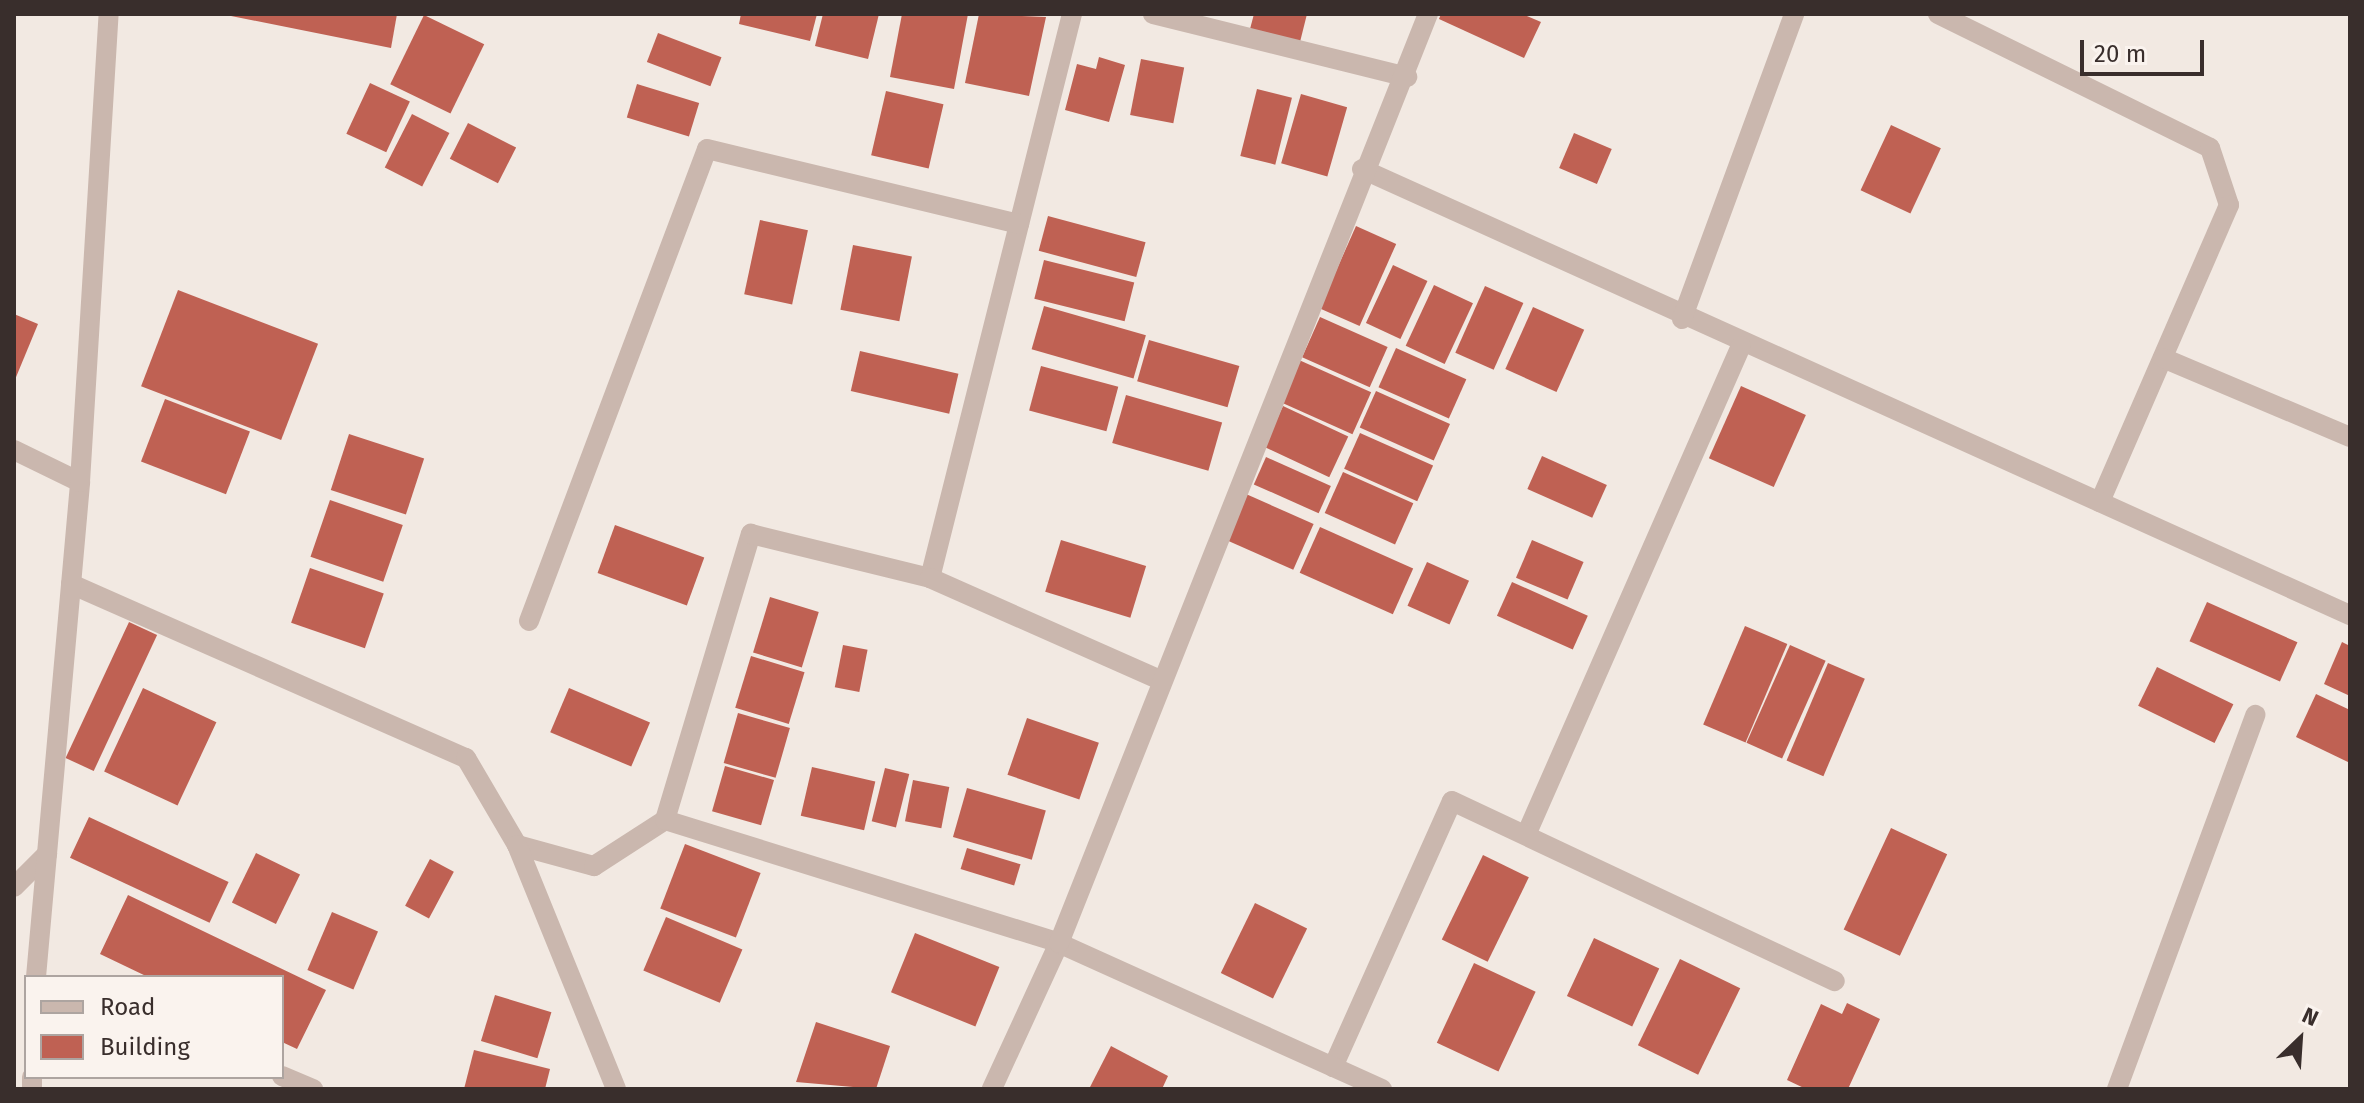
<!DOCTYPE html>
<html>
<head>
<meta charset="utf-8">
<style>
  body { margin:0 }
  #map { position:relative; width:2364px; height:1103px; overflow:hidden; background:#f2e9e2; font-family:"Fira Sans",sans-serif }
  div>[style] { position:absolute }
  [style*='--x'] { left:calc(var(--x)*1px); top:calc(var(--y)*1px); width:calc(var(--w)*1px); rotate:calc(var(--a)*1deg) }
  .building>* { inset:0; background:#bf6153; transform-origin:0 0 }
  .minor>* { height:20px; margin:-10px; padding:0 10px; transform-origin:10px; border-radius:10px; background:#cab7ae }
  span { translate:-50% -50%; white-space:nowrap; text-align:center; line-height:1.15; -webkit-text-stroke:8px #faf3ee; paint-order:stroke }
  .frame { position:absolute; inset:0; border:16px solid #392e2c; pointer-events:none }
  .legend { position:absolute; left:24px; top:975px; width:260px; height:104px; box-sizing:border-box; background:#faf3ee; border:2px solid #ada4a0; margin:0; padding:10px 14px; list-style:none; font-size:24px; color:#392e2c }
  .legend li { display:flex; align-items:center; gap:16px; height:40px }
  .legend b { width:40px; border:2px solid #ada4a0 }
  .north { position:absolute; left:2260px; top:999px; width:80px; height:80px; -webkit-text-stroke:6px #faf3ee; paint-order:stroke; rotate:25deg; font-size:22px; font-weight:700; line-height:32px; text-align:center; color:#392e2c }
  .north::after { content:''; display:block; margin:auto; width:28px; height:36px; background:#392e2c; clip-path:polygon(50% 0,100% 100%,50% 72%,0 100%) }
  .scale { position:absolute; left:2080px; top:40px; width:124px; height:36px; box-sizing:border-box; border:4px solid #392e2c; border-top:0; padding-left:10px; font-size:24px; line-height:28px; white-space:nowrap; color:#392e2c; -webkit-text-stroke:6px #faf3ee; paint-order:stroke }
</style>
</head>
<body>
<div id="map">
  <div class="building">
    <i style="clip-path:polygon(221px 14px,397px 14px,391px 48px)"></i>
    <i style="clip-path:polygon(741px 14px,817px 14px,810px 41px,739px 24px)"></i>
    <i style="clip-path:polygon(823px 14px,879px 14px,868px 59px,815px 46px)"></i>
    <i style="clip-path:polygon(902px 14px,968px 14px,954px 89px,890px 77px)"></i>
    <i style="clip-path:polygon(979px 14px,1046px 17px,1029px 96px,965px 83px)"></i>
    <i style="clip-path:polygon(1254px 14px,1307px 14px,1300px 42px,1250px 29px)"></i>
    <i style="clip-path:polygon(1441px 14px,1522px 14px,1541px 22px,1524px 58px,1439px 19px)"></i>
    <i style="left:424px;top:15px;width:67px;height:77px;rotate:26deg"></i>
    <i style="left:658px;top:33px;width:68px;height:31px;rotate:21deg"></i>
    <i style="clip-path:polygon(1099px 57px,1125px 65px,1109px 122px,1065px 110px,1077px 64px,1096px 69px)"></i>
    <i style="left:1141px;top:59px;width:44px;height:57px;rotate:11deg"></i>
    <i style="left:370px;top:83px;width:44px;height:56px;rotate:25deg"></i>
    <i style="left:637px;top:84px;width:65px;height:35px;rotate:17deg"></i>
    <i style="left:1257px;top:89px;width:36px;height:69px;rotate:14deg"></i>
    <i style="left:886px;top:91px;width:59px;height:66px;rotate:13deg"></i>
    <i style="left:1301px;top:94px;width:48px;height:72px;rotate:16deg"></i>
    <i style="left:412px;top:114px;width:42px;height:60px;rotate:27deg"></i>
    <i style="left:468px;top:123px;width:54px;height:40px;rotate:27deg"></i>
    <i style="left:1891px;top:125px;width:55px;height:72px;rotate:25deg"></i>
    <i style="left:1574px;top:133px;width:41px;height:38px;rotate:23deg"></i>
    <i style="left:1048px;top:216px;width:101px;height:36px;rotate:15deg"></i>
    <i style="left:760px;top:220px;width:49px;height:76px;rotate:12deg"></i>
    <i style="left:1356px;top:226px;width:44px;height:90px;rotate:24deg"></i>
    <i style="left:853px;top:245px;width:60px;height:66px;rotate:11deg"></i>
    <i style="left:1044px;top:260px;width:93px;height:40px;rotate:14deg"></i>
    <i style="left:1393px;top:265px;width:38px;height:64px;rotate:25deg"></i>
    <i style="left:1434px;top:285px;width:43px;height:67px;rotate:25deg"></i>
    <i style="left:1485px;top:286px;width:42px;height:73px;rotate:24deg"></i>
    <i style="left:178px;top:290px;width:150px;height:103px;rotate:21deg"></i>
    <i style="left:1044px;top:306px;width:106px;height:45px;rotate:16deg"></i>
    <i style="left:1533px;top:307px;width:56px;height:68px;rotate:24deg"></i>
    <i style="clip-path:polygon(14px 314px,38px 324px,14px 382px)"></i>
    <i style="left:1320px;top:317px;width:74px;height:44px;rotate:24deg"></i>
    <i style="left:1149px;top:340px;width:94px;height:43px;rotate:16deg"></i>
    <i style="left:1396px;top:348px;width:77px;height:43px;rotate:24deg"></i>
    <i style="left:860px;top:351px;width:101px;height:41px;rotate:13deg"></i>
    <i style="left:1299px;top:360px;width:79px;height:46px;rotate:24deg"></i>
    <i style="left:1041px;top:366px;width:80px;height:46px;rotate:15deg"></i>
    <i style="left:1741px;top:386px;width:71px;height:79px;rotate:24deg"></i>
    <i style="left:1376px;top:391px;width:81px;height:40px;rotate:24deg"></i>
    <i style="left:1126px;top:395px;width:100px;height:50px;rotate:16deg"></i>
    <i style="left:165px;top:399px;width:91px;height:67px;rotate:21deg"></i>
    <i style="left:1283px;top:406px;width:72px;height:45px;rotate:25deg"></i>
    <i style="left:1360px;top:433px;width:80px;height:39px;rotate:24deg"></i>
    <i style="left:349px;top:434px;width:79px;height:59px;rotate:18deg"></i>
    <i style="left:1542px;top:456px;width:71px;height:36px;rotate:24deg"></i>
    <i style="left:1266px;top:457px;width:71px;height:30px;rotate:24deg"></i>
    <i style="left:1343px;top:472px;width:77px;height:45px;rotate:24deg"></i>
    <i style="left:1246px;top:494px;width:74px;height:50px;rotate:24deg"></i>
    <i style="left:330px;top:500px;width:77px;height:60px;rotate:19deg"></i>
    <i style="left:615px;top:525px;width:95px;height:51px;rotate:20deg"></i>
    <i style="left:1320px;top:527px;width:102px;height:50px;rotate:24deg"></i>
    <i style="left:1061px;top:540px;width:89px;height:54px;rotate:17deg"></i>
    <i style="left:1532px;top:540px;width:56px;height:41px;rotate:23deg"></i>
    <i style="left:1427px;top:562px;width:46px;height:48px;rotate:24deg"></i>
    <i style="left:310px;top:568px;width:78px;height:58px;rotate:19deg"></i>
    <i style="left:1512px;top:582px;width:83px;height:37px;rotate:24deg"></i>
    <i style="left:770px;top:597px;width:51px;height:58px;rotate:17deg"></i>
    <i style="left:2207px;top:602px;width:99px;height:43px;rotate:24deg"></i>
    <i style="left:129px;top:622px;width:31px;height:150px;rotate:25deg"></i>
    <i style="left:1745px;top:626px;width:46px;height:107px;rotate:23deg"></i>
    <i style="clip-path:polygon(2342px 642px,2350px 646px,2350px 696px,2324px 684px)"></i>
    <i style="left:843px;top:645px;width:25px;height:43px;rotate:11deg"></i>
    <i style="left:1790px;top:645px;width:39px;height:107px;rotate:24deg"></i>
    <i style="left:751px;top:656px;width:56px;height:54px;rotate:17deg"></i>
    <i style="left:1828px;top:663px;width:40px;height:106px;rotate:23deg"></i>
    <i style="left:2157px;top:667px;width:85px;height:43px;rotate:26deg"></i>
    <i style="left:143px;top:688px;width:81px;height:92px;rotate:25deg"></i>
    <i style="left:569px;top:688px;width:88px;height:48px;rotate:23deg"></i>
    <i style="clip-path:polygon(2316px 694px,2350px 710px,2350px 763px,2296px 737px)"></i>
    <i style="left:738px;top:713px;width:54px;height:52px;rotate:16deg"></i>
    <i style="left:1027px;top:718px;width:76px;height:60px;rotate:19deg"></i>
    <i style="left:725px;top:766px;width:51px;height:47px;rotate:16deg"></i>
    <i style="left:812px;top:767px;width:65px;height:50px;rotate:13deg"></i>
    <i style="left:885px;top:768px;width:25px;height:55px;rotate:14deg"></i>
    <i style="left:913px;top:780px;width:37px;height:42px;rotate:11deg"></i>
    <i style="left:967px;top:788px;width:82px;height:51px;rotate:16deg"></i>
    <i style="left:89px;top:817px;width:154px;height:45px;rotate:25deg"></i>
    <i style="left:1891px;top:828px;width:62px;height:112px;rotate:25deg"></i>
    <i style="left:685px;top:844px;width:81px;height:69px;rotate:21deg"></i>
    <i style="left:967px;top:848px;width:56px;height:22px;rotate:17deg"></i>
    <i style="left:256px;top:853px;width:49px;height:55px;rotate:26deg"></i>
    <i style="left:1483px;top:855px;width:51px;height:94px;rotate:26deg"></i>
    <i style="left:430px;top:859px;width:27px;height:53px;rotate:28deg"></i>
    <i style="clip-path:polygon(128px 895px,326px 990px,297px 1049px,282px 1042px,282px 977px,148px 977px,100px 954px)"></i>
    <i style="left:1255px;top:903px;width:58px;height:78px;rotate:26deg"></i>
    <i style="left:332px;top:912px;width:50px;height:63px;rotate:23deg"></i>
    <i style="left:666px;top:917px;width:83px;height:58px;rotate:23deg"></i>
    <i style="left:915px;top:933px;width:91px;height:64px;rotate:22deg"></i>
    <i style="left:1594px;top:938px;width:72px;height:64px;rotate:25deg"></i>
    <i style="left:1680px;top:959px;width:67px;height:96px;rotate:26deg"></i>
    <i style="left:1474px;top:963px;width:68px;height:88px;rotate:25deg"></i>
    <i style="left:495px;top:995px;width:59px;height:48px;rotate:17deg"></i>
    <i style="clip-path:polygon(1847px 1003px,1880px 1019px,1848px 1089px,1806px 1089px,1787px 1080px,1821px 1004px,1842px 1014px)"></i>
    <i style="clip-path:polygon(816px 1022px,890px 1046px,876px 1089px,796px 1082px)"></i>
    <i style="clip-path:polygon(1111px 1046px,1168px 1076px,1162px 1089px,1089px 1089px)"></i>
    <i style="clip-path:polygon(474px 1050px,550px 1069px,545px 1089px,464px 1089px)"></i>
  </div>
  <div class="minor">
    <i style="--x:1153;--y:14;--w:262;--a:13.9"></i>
    <i style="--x:1938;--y:14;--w:303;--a:26.2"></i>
    <i style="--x:2210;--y:148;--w:60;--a:71.6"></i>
    <i style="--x:2229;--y:205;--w:324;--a:113.5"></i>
    <i style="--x:1362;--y:169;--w:1084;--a:24.3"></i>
    <i style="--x:1682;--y:319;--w:325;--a:-69.8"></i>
    <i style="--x:2163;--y:358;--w:203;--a:22.9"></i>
    <i style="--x:14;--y:450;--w:73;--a:25.9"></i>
    <i style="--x:930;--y:578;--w:582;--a:-75.87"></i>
    <i style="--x:71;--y:584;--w:432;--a:23.8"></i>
    <i style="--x:466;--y:758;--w:101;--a:59.6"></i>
    <i style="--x:517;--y:845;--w:80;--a:15.3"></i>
    <i style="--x:594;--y:866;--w:85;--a:-32.9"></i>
    <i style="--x:665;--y:820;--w:413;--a:17.3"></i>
    <i style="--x:1059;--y:943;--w:161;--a:114.7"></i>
    <i style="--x:529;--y:621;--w:504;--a:-69.34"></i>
    <i style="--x:707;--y:149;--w:321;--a:13.5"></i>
    <i style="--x:665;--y:820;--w:299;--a:-73.3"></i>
    <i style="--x:751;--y:534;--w:184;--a:13.8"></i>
    <i style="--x:930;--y:578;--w:254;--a:23.9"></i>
    <i style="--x:1526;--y:835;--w:534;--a:-66.27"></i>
    <i style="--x:517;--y:845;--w:263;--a:67.9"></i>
    <i style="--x:14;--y:887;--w:47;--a:-45"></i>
    <i style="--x:36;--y:977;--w:497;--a:-84.9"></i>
    <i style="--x:80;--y:482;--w:469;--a:-86.5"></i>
    <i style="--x:1333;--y:1067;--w:291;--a:-65.9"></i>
    <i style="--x:1452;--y:801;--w:423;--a:25.2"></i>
    <i style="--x:282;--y:1076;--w:34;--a:23"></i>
    <i style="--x:32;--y:1077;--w:12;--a:90"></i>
    <i style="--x:1382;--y:1089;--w:354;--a:-155.7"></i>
    <i style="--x:1059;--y:943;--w:1000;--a:-68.34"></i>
    <i style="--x:2117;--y:1089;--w:399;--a:-69.7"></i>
  </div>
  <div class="frame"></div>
  <ul class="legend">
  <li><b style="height:10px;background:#cab7ae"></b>Road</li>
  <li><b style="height:22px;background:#bf6153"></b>Building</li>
  </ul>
  <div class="north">N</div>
  <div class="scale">20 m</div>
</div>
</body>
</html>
